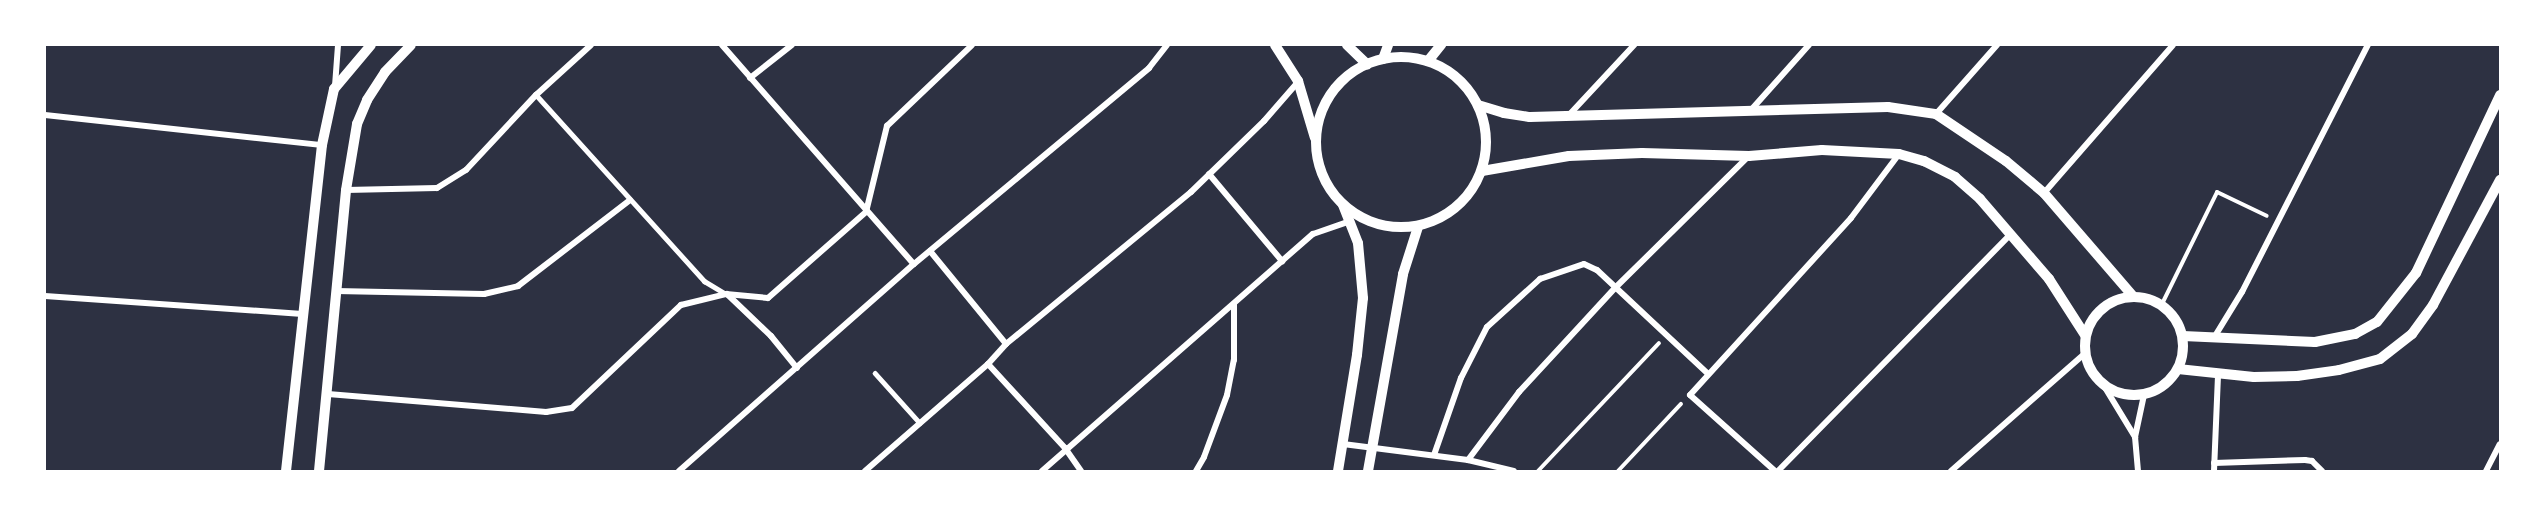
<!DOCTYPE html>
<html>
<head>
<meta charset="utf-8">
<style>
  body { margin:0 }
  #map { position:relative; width:2545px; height:516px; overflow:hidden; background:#2d3142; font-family:Arial,sans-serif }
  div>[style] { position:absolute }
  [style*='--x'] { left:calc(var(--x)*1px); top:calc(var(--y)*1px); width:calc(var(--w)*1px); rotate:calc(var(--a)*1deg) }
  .path>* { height:4px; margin:-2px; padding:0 2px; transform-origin:2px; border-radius:2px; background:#fff }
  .service>* { height:4.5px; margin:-2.25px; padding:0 2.25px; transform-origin:2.25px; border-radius:2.25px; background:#fff }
  .pedestrian>* { height:5px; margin:-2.5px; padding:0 2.5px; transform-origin:2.5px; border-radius:2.5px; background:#fff }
  .minor>* { height:6px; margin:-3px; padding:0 3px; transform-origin:3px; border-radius:3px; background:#fff }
  .tertiary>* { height:10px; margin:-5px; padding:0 5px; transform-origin:5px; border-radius:5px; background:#fff }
  .tertiary>.ring { margin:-5px; padding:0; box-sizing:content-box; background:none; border:10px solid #fff; border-radius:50% }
  span { translate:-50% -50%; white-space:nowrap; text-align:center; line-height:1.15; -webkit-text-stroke:4.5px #fff; paint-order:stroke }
  .frame { position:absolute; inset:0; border:46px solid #fff; pointer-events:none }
</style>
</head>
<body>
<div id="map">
  <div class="path">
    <i style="--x:2161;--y:306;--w:127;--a:-63.8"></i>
    <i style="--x:2217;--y:192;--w:55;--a:25.6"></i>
    <i style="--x:1538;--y:471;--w:176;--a:-46.6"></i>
    <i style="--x:1618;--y:471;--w:92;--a:-46.8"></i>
  </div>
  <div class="service">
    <i style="--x:875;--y:373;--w:67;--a:48"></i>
  </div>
  <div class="pedestrian">
    <i style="--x:536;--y:95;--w:251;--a:47.9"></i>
    <i style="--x:704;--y:281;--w:26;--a:31"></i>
  </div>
  <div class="minor">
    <i style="--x:722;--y:45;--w:291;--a:48.8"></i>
    <i style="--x:750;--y:78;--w:53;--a:-38.2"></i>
    <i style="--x:335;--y:86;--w:41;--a:-85.8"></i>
    <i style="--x:1751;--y:110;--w:87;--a:-48.3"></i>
    <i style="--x:1936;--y:114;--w:92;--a:-48.5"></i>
    <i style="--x:45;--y:115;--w:279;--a:6.2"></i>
    <i style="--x:1569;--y:115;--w:96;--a:-47.1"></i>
    <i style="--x:1209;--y:174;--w:114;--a:50"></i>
    <i style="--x:346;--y:190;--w:91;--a:-1.3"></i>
    <i style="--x:437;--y:188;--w:34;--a:-32"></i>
    <i style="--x:466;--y:170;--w:103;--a:-47"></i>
    <i style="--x:536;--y:95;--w:74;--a:-42.3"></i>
    <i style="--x:2044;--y:193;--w:196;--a:-48.9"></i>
    <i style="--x:930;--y:251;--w:120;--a:50.7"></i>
    <i style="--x:336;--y:291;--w:148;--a:1.2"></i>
    <i style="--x:484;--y:294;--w:35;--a:-13"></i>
    <i style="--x:518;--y:286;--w:141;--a:-37.5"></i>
    <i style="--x:727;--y:294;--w:61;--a:43.7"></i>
    <i style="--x:771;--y:336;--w:41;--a:50.9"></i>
    <i style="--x:45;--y:296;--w:258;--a:4"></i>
    <i style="--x:2215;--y:336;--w:52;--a:-58.5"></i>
    <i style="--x:2242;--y:292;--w:277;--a:-63"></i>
    <i style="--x:988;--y:364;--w:114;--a:47.5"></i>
    <i style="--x:1065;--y:448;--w:28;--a:55"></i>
    <i style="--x:2104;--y:386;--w:60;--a:58.7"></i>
    <i style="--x:328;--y:394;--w:219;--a:4.7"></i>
    <i style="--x:546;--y:412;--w:26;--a:-9"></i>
    <i style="--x:572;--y:408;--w:150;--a:-43.4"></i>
    <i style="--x:681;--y:305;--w:46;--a:-13.7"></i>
    <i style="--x:726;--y:294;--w:42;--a:5.4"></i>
    <i style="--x:768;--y:298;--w:130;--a:-41.3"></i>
    <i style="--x:866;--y:212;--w:89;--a:-76.3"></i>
    <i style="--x:887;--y:126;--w:117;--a:-43.6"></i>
    <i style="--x:1343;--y:444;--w:126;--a:7.3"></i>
    <i style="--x:1468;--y:460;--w:47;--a:13.4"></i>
    <i style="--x:1434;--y:455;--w:82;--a:-70.7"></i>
    <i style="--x:1461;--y:378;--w:57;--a:-63"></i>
    <i style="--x:1487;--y:327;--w:72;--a:-42.2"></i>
    <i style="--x:1540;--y:279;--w:46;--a:-18.8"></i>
    <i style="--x:1584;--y:264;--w:14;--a:25"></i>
    <i style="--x:1597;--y:270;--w:151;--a:43.1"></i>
    <i style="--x:1468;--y:460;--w:85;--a:-53.1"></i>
    <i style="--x:1519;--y:392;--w:142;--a:-47.3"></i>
    <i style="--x:1615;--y:288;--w:187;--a:-44.6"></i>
    <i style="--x:2214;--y:463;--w:91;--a:-1.9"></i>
    <i style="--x:2305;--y:460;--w:7;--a:8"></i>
    <i style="--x:2312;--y:461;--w:14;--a:45"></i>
    <i style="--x:679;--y:471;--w:313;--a:-41.4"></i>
    <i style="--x:914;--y:264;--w:306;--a:-39.8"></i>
    <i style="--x:1149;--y:68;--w:29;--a:-52"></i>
    <i style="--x:865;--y:471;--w:163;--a:-41"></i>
    <i style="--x:988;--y:364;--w:27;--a:-48"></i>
    <i style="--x:1006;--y:344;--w:239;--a:-39.4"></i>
    <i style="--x:1191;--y:192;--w:102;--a:-44.2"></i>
    <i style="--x:1264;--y:121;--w:52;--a:-48.9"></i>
    <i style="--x:1042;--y:471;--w:360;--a:-41.2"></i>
    <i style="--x:1313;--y:234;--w:37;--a:-19"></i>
    <i style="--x:1196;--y:471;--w:16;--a:-60"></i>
    <i style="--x:1204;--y:457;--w:66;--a:-69.6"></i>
    <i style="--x:1227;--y:395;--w:36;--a:-79"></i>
    <i style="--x:1234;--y:360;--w:56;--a:-90"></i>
    <i style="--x:1775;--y:471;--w:114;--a:-138.2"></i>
    <i style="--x:1690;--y:395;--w:239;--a:-47.7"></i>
    <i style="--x:1851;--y:218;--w:80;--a:-53.1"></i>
    <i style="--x:1778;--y:471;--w:332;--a:-45.5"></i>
    <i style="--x:1951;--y:471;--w:177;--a:-41.3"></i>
    <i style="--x:2138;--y:471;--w:34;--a:-95"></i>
    <i style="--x:2135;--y:437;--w:43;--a:-77.9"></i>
    <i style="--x:2214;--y:471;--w:96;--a:-87.6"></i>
    <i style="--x:2486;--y:471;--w:30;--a:-63"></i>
  </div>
  <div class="tertiary">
    <i style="--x:1275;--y:45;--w:43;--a:57.4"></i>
    <i style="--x:1298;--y:81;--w:59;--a:73.4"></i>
    <i style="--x:1347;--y:45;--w:28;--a:44"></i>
    <i class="ring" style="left:1316px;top:57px;width:160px;height:160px"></i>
    <i style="--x:1383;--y:59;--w:15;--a:-70"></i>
    <i style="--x:1428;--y:61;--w:21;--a:-51"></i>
    <i style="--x:1478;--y:105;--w:27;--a:17"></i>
    <i style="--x:1504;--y:113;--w:26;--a:9"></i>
    <i style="--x:1530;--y:117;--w:358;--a:-1.6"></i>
    <i style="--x:1888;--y:107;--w:49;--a:8.3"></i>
    <i style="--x:1936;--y:114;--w:84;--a:33.9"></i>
    <i style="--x:2006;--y:161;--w:50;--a:40.1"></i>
    <i style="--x:2044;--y:193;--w:135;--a:49.2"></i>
    <i style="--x:1482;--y:171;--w:88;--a:-9.8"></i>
    <i style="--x:1569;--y:156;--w:73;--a:-2.4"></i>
    <i style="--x:1642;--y:153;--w:107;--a:1.6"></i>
    <i style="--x:1749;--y:156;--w:73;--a:-4.7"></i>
    <i style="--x:1822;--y:150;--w:77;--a:3"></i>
    <i style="--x:1899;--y:154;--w:26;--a:16"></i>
    <i style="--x:1924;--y:161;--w:35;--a:27"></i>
    <i style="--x:1955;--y:177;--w:33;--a:41"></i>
    <i style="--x:1980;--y:199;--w:106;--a:49.2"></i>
    <i style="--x:2049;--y:279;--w:67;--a:57.3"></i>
    <i class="ring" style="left:2085px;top:297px;width:88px;height:88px"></i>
    <i style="--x:2183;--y:336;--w:132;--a:2.6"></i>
    <i style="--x:2315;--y:342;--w:41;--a:-11.3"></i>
    <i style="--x:2355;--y:334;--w:25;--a:-29"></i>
    <i style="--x:2377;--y:322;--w:63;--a:-51.5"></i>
    <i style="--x:2416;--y:273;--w:197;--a:-64.7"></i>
    <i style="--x:2178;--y:369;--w:76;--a:6"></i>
    <i style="--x:2254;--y:377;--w:43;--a:-1.3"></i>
    <i style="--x:2297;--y:376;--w:42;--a:-8.1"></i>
    <i style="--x:2339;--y:370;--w:42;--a:-15"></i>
    <i style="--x:2380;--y:359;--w:41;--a:-38"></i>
    <i style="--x:2412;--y:334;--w:36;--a:-54"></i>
    <i style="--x:2433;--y:305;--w:142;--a:-61.8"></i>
    <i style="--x:286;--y:471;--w:328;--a:-83.7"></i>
    <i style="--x:322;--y:145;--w:57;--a:-77.9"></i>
    <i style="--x:334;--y:89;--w:57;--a:-49.9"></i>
    <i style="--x:319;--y:471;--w:282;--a:-84.5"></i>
    <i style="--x:346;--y:190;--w:67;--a:-80.5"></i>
    <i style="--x:357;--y:124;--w:26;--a:-67"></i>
    <i style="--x:367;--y:100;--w:33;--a:-57"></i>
    <i style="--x:385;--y:72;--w:37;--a:-46"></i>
    <i style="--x:1338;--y:471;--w:118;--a:-80.7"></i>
    <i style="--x:1357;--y:355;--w:57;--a:-84"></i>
    <i style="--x:1363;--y:298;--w:55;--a:-95.2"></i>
    <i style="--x:1358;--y:243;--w:41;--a:-111.5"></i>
    <i style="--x:1368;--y:471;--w:200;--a:-79.9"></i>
    <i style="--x:1403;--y:274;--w:49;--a:-72.3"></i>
  </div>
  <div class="frame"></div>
</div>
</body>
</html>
